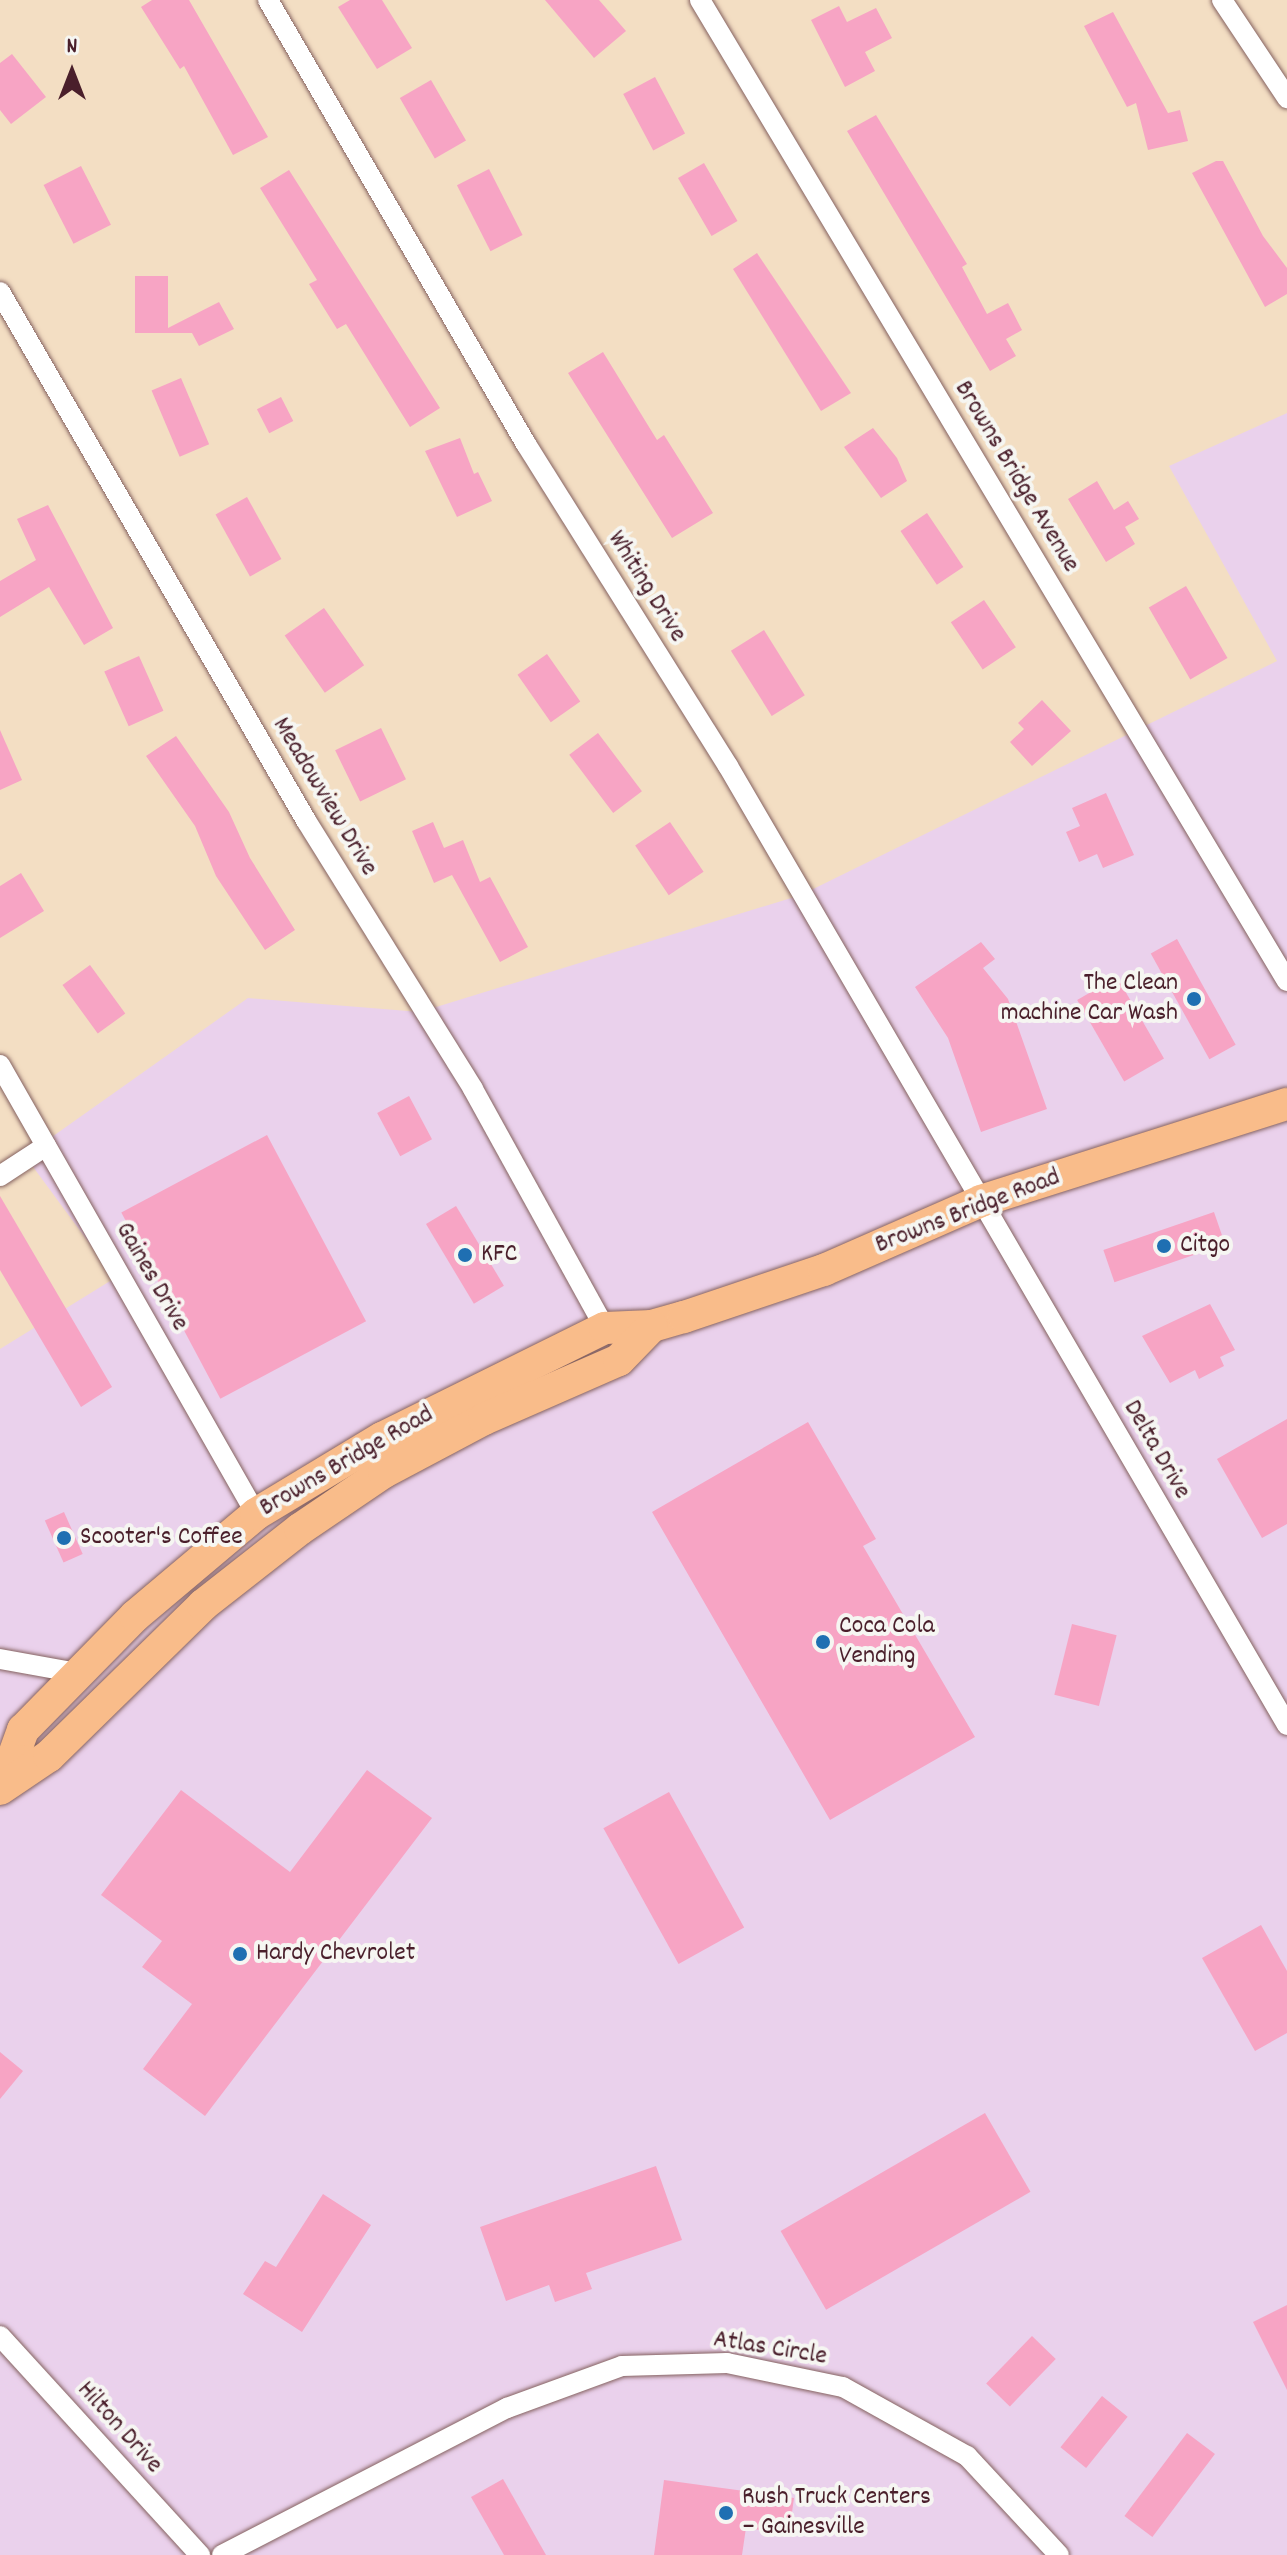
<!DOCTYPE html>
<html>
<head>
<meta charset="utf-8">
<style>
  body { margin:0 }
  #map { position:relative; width:1287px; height:2555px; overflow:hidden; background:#f3dec3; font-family:Dekko,sans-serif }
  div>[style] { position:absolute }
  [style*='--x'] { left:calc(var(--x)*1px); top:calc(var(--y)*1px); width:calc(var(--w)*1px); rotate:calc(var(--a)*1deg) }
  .built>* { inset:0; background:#ead1ec }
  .building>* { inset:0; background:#f7a4c4; transform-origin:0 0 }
  .roads { filter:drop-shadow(0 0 2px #856260) drop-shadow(0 0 2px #856260) }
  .minor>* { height:20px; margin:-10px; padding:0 10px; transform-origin:10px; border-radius:10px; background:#fff }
  .primary>* { height:32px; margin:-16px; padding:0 16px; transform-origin:16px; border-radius:16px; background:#f9bc8a }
  .dots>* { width:22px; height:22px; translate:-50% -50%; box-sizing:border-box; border:4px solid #f6f6f2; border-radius:50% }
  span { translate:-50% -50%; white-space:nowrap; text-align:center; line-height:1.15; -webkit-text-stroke:8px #f6f6f2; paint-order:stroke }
  .street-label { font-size:26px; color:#4a1f2b }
  .poi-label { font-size:26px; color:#4a1f2b }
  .right { translate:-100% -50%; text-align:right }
  .left { translate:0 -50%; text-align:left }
  .north { position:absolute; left:32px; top:32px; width:80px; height:80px; -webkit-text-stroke:6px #f6f6f2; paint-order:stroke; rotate:0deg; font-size:22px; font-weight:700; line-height:32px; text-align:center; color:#4a1f2b }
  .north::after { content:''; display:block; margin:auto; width:28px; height:36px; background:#4a1f2b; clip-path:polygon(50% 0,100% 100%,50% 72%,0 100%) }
</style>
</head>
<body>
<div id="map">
  <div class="built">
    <i style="clip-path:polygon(1287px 413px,1287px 2555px,0 2555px,0 1349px,115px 1278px,25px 1156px,248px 998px,420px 1012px,801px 895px,1277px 661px,1169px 466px)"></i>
  </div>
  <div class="building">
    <i style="clip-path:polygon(152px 0,189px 0,268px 137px,233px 155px,184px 66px,180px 69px,141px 7px)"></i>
    <i style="clip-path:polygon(350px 0,382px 0,412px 48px,377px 69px,338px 7px)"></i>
    <i style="clip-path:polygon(545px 0,599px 0,626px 31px,594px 58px)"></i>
    <i style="clip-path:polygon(839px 6px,847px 22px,876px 8px,892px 38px,865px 52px,875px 71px,845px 87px,811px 20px)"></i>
    <i style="clip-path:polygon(1113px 12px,1168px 113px,1180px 110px,1188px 141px,1148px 150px,1136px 103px,1127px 107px,1084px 26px)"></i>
    <i style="clip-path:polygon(12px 54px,46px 97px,11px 124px,0 110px,0 63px)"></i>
    <i style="left:655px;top:77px;width:64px;height:36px;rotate:62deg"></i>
    <i style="left:431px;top:80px;width:70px;height:36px;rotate:60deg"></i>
    <i style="clip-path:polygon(876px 115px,967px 264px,962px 267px,987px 314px,1008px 303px,1022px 330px,1006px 339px,1016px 356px,990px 371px,847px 131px)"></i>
    <i style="clip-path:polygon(1216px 161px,1223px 161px,1263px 236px,1287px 268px,1287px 294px,1265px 307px,1192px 173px)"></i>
    <i style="left:704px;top:163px;width:67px;height:30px;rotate:60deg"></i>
    <i style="left:81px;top:166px;width:66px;height:42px;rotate:63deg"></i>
    <i style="left:489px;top:169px;width:74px;height:36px;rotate:63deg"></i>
    <i style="clip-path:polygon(289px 170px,440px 408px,410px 427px,346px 324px,337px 329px,309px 284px,317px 280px,260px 188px)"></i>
    <i style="clip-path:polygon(757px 253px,851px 393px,821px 411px,733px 269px)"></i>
    <i style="clip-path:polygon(135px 276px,168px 276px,168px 328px,219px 302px,234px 329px,199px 346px,192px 333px,135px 333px)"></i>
    <i style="clip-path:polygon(603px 352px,657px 440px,664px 435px,713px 513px,672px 538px,568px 373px)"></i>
    <i style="left:181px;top:378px;width:72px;height:32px;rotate:67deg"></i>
    <i style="left:281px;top:397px;width:27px;height:27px;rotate:63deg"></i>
    <i style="clip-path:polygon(873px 428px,897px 458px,907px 481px,881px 498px,844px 447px)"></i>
    <i style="clip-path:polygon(460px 438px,474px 474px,478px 472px,492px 501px,457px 517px,425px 451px)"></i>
    <i style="clip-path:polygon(1097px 481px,1114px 510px,1128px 501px,1139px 519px,1125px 527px,1135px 544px,1106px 562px,1068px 499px)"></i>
    <i style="left:247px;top:497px;width:71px;height:36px;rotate:61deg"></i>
    <i style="clip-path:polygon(48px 505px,113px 628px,84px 645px,49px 587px,0 617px,0 581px,36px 560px,17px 519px)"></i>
    <i style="left:927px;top:513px;width:65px;height:32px;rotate:56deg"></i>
    <i style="left:1186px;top:586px;width:83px;height:43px;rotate:60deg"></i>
    <i style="left:984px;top:600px;width:57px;height:40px;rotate:56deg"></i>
    <i style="left:324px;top:608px;width:70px;height:48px;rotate:55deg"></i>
    <i style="left:764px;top:630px;width:77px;height:39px;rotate:58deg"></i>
    <i style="left:547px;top:654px;width:58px;height:36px;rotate:55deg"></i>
    <i style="left:139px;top:656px;width:60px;height:38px;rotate:66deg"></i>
    <i style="clip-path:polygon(1042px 700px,1071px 731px,1032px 766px,1010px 742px,1024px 729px,1018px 723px)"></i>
    <i style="left:381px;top:728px;width:57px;height:51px;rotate:64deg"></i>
    <i style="clip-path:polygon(0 730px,22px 780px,0 790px)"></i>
    <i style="left:598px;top:733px;width:73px;height:36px;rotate:53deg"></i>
    <i style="clip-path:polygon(176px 736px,229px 812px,250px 858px,295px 930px,265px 950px,216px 876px,195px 826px,146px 756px)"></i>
    <i style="clip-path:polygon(1106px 793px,1134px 855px,1103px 868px,1097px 854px,1079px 862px,1066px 832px,1080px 826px,1072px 808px)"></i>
    <i style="clip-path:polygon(433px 822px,444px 848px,463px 840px,480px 882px,490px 877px,528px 947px,500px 962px,452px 875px,434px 883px,412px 831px)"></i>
    <i style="left:670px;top:822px;width:60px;height:42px;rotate:56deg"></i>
    <i style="clip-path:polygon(21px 873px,44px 911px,0 938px,0 886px)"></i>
    <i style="left:1177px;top:939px;width:121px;height:30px;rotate:61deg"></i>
    <i style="clip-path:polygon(981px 942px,995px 959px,983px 968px,1008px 999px,1047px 1109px,981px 1132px,948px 1038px,915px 987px)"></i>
    <i style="left:90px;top:965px;width:60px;height:34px;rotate:54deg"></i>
    <i style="left:1117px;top:977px;width:94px;height:46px;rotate:60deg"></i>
    <i style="left:409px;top:1096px;width:49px;height:36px;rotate:62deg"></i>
    <i style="left:267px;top:1135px;width:211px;height:165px;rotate:62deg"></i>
    <i style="clip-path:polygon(0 1196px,112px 1387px,81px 1407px,0 1270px)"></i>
    <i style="left:456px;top:1206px;width:93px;height:35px;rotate:59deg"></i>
    <i style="left:1214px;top:1212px;width:34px;height:117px;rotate:71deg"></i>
    <i style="clip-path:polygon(1210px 1304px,1235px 1350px,1220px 1357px,1224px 1366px,1199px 1379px,1195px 1370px,1170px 1383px,1142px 1336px)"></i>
    <i style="clip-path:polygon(1287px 1419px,1287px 1524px,1262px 1538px,1217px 1459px)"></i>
    <i style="clip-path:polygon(808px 1422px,876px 1539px,863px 1546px,975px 1737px,830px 1820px,652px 1512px)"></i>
    <i style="left:64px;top:1512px;width:46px;height:21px;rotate:66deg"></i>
    <i style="left:1072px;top:1624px;width:46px;height:73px;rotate:14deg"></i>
    <i style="clip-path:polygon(367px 1770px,432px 1818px,205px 2116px,143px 2069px,192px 2004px,142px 1967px,162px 1941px,101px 1895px,181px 1790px,290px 1872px)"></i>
    <i style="left:669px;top:1792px;width:155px;height:75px;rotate:61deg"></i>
    <i style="clip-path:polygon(1261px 1925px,1287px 1971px,1287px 2033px,1255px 2051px,1202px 1958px)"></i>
    <i style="clip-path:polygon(0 2052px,23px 2071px,0 2099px)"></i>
    <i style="left:985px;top:2113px;width:91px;height:236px;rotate:60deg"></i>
    <i style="clip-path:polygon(656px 2166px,682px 2240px,586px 2273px,592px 2289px,555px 2302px,549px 2285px,506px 2301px,480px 2227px)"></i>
    <i style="clip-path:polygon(323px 2194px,371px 2225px,302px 2332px,243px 2294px,265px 2261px,276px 2267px)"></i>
    <i style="clip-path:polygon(1287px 2305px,1287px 2390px,1253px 2322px)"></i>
    <i style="left:1032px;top:2336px;width:33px;height:66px;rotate:44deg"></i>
    <i style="left:1102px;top:2396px;width:33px;height:66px;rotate:39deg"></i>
    <i style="left:1187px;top:2433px;width:35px;height:104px;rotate:37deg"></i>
    <i style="clip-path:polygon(503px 2479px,546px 2555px,504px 2555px,471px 2497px)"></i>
    <i style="clip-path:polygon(664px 2480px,794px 2498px,789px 2534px,746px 2528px,742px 2555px,654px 2555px)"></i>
  </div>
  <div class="roads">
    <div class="minor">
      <i style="--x:268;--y:0;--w:514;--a:59.84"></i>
      <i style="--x:526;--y:444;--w:380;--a:57.9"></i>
      <i style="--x:728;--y:766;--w:1110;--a:59.76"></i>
      <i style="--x:700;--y:0;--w:1143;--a:59.11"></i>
      <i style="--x:1222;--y:0;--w:118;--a:56.4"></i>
      <i style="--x:0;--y:292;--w:612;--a:59.92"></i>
      <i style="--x:307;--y:822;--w:314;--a:58.1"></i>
      <i style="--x:473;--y:1089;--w:273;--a:61.1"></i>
      <i style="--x:0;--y:1065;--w:517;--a:60.31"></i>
      <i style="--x:0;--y:1176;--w:55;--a:-33.1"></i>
      <i style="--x:0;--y:1659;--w:79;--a:10.2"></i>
      <i style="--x:0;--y:2336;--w:297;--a:47.6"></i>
      <i style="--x:222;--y:2555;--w:321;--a:-27.3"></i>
      <i style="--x:507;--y:2408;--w:122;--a:-20.1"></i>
      <i style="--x:622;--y:2366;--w:105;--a:-1.6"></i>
      <i style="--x:727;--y:2363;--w:118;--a:11.7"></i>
      <i style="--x:843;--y:2387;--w:142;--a:29.1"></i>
      <i style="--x:967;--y:2456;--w:135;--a:47.1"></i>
    </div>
    <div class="primary">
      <i style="--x:3;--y:1785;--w:59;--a:-70"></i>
      <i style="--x:23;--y:1730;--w:160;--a:-45.5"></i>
      <i style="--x:135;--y:1616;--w:158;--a:-40.1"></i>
      <i style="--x:256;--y:1514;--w:147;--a:-31.1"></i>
      <i style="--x:382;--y:1438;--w:249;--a:-26.3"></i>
      <i style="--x:605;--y:1328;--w:47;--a:-2.4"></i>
      <i style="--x:652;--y:1326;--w:33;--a:-16"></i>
      <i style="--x:684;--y:1317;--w:148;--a:-18.6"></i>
      <i style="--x:824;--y:1270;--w:171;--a:-23.7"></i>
      <i style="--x:981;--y:1201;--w:321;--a:-17.6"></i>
      <i style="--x:0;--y:1789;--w:59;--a:-34"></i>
      <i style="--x:49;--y:1756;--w:216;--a:-44.4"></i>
      <i style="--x:203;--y:1605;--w:123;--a:-38.1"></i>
      <i style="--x:300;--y:1529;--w:102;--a:-34.2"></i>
      <i style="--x:384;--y:1472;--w:113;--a:-27.9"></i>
      <i style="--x:484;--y:1419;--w:147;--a:-23.6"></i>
      <i style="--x:619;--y:1360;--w:47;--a:-45.9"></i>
    </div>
  </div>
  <div class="dots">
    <i style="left:1194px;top:999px;background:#1f6fb2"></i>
    <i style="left:1164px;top:1246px;background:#1f6fb2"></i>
    <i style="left:465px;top:1255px;background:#1f6fb2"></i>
    <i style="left:64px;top:1538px;background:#1f6fb2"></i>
    <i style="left:823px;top:1642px;background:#1f6fb2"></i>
    <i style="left:240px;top:1954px;background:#1f6fb2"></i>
    <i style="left:726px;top:2513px;background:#1f6fb2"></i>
  </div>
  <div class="street-label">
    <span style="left:1016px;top:477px;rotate:59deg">Browns Bridge Avenue</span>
    <span style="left:646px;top:587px;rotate:58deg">Whiting Drive</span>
    <span style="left:324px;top:797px;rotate:59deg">Meadowview Drive</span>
    <span style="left:968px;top:1212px;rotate:-21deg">Browns Bridge Road</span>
    <span style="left:151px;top:1277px;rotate:60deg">Gaines Drive</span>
    <span style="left:1156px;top:1450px;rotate:60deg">Delta Drive</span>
    <span style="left:347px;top:1462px;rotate:-30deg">Browns Bridge Road</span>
    <span style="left:770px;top:2349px;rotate:9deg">Atlas Circle</span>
    <span style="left:119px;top:2428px;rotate:48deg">Hilton Drive</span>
  </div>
  <div class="poi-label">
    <span class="right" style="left:1178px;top:999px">The Clean<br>machine Car Wash</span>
    <span class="left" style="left:1180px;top:1246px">Citgo</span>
    <span class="left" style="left:481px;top:1255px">KFC</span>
    <span class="left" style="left:80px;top:1538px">Scooter's Coffee</span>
    <span class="left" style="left:839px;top:1642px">Coca Cola<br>Vending</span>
    <span class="left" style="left:256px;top:1954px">Hardy Chevrolet</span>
    <span class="left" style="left:742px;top:2513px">Rush Truck Centers<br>– Gainesville</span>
  </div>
  <div class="north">N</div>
</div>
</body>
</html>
